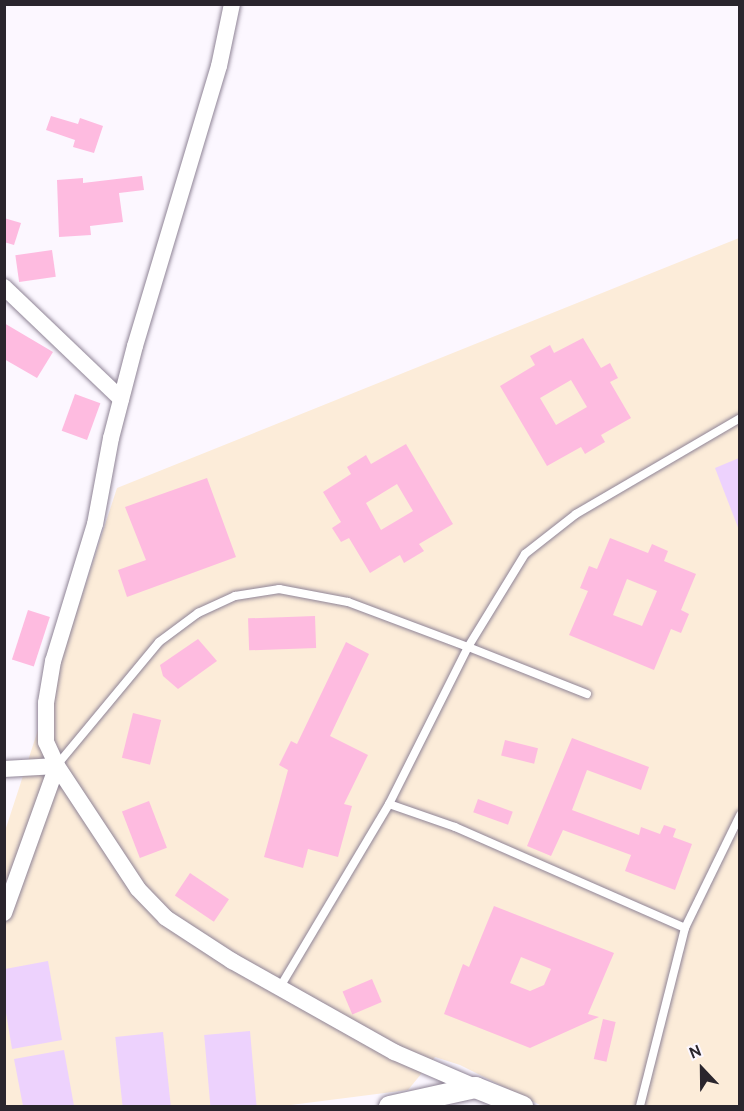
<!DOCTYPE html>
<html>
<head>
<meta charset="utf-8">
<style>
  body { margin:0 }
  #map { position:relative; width:744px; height:1111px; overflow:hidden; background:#fcf7ff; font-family:Cabin,sans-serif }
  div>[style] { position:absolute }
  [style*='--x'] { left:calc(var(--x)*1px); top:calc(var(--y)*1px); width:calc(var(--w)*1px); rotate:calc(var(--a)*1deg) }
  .education>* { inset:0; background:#fcecd9 }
  .green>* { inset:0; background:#edd2fd; transform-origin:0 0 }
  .building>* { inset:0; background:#febbe0; transform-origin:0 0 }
  .roads { filter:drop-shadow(0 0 2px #8f8496) drop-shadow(0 0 2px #8f8496) }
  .service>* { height:8px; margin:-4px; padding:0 4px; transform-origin:4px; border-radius:4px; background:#fff }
  .minor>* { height:16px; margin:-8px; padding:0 8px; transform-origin:8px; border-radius:8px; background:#fff }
  .tertiary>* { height:21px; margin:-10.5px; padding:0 10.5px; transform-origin:10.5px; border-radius:10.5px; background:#fff }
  span { translate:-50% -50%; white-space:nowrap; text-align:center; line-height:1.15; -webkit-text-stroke:4.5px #fcf7ff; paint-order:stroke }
  .frame { position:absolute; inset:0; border:6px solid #2a252d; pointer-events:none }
  .north { position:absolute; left:672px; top:1039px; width:60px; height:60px; -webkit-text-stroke:4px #fcf7ff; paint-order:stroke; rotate:338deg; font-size:16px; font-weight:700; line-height:24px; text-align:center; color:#2a252d }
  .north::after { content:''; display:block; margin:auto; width:21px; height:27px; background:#2a252d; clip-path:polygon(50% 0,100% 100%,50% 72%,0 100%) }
</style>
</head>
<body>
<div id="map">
  <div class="education">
    <i style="clip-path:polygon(739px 238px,739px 1106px,542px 1106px,460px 1065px,435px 1057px,408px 1090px,283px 1106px,5px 1106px,5px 831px,117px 488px)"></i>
  </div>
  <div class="green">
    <i style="clip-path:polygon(739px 458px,739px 530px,715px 468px)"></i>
    <i style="clip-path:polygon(48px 961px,62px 1040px,12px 1049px,5px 1007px,5px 969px)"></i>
    <i style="left:250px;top:1031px;width:75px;height:46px;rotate:85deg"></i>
    <i style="left:163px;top:1032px;width:74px;height:48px;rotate:84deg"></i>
    <i style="clip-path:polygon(64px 1050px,74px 1106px,23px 1106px,14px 1059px)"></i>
  </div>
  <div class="building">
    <i style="clip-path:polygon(51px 116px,78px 124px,80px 118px,103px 126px,94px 153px,73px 147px,75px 140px,46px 130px)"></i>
    <i style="clip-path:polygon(142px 176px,144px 190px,119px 193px,123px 222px,90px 226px,91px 235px,59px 237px,57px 180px,83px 178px,83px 183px)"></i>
    <i style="clip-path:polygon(4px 218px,21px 223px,14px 245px,4px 242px)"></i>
    <i style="left:52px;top:250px;width:27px;height:37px;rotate:82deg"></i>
    <i style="clip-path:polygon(4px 323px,53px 352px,37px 378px,4px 359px)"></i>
    <i style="clip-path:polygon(evenodd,583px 338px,601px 368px,610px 363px,618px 378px,610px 382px,631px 418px,601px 435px,605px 442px,585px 454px,581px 447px,547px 466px,500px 386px,535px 365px,530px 356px,550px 345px,554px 353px,583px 338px,571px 380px,587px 407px,556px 425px,540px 398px,571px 380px)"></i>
    <i style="left:75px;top:394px;width:27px;height:39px;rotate:20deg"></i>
    <i style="clip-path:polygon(evenodd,406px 444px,453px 524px,419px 544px,424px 551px,404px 563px,400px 555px,370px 573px,349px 538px,341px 542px,332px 528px,341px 522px,323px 492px,351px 474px,347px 467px,366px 455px,371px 464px,406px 444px,397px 484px,413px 511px,381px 530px,366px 503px,397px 484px)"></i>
    <i style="clip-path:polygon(207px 478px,236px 557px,127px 597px,118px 570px,146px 560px,125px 507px)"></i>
    <i style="clip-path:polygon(evenodd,610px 538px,648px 553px,652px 544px,668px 551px,664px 561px,696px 574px,681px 610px,689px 614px,681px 633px,671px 629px,654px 670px,569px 635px,588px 591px,580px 588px,589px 566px,597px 569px,610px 538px,627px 579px,657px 591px,642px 626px,613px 615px,627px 579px)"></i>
    <i style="left:28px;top:610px;width:23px;height:52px;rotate:18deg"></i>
    <i style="left:315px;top:616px;width:32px;height:67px;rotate:88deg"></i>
    <i style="clip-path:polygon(198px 639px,217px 661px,178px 689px,163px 676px,160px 665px)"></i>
    <i style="clip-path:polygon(346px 642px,369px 654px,330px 736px,368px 755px,344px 804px,352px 806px,338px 857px,308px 849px,303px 868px,264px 857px,288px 770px,279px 765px,291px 741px,297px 744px)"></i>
    <i style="left:133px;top:713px;width:29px;height:46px;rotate:14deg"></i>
    <i style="clip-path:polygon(572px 738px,649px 767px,641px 790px,587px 770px,572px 810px,639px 835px,641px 827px,660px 834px,664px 825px,676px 829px,673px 837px,692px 844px,675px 890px,625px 871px,631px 855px,563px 830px,551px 856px,527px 846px)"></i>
    <i style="left:505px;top:740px;width:34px;height:16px;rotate:14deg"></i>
    <i style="left:478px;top:799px;width:37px;height:14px;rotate:20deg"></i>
    <i style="left:149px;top:801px;width:50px;height:29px;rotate:69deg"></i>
    <i style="left:190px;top:873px;width:47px;height:27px;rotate:34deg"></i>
    <i style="clip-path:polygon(evenodd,494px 906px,614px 953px,588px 1014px,599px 1017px,530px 1048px,444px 1014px,463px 964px,469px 967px,494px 906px,521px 957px,551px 969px,544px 985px,530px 991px,510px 983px,521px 957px)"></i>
    <i style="left:372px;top:979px;width:25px;height:32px;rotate:67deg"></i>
    <i style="left:603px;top:1019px;width:13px;height:41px;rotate:13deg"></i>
  </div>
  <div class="roads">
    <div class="service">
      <i style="--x:587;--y:694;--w:128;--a:-158.4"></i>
      <i style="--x:468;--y:647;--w:109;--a:-58.5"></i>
      <i style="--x:525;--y:554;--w:65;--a:-38.1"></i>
      <i style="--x:576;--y:514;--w:190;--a:-30.3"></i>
      <i style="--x:57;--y:765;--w:160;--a:-50.3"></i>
      <i style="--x:159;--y:642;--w:49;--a:-36.6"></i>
      <i style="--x:198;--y:613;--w:41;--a:-24.7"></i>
      <i style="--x:235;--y:596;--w:45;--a:-9"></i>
      <i style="--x:279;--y:589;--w:70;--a:10.7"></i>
      <i style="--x:348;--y:602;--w:128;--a:20.6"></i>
      <i style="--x:468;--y:647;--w:176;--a:116.7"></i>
      <i style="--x:389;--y:804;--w:70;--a:19.2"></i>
      <i style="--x:455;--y:827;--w:251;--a:23.7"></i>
      <i style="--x:280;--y:987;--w:213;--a:-59.2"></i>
      <i style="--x:640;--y:1106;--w:184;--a:-75.8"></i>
      <i style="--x:685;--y:928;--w:126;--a:-64"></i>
    </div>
    <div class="minor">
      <i style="--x:232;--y:4;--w:63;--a:101.8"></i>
      <i style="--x:219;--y:66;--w:292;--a:106.7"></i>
      <i style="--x:135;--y:346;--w:95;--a:104.6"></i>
      <i style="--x:111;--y:438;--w:87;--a:100.5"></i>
      <i style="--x:95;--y:524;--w:143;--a:107"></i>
      <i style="--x:53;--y:661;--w:43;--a:99.5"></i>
      <i style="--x:46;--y:703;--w:39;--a:90"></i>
      <i style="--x:46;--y:742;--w:26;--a:65"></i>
      <i style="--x:57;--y:766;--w:147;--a:56.6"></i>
      <i style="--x:138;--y:889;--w:40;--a:46"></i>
      <i style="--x:166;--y:918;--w:79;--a:33.1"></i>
      <i style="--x:232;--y:961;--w:186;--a:29.3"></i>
      <i style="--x:394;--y:1052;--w:88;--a:23.4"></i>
      <i style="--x:4;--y:287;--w:162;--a:43.7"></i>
      <i style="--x:4;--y:769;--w:53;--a:-3.2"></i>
      <i style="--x:4;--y:913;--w:156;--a:-70.2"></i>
    </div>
    <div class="tertiary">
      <i style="--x:389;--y:1106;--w:88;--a:-12.5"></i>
      <i style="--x:475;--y:1087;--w:51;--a:22"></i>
    </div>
  </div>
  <div class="frame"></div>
  <div class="north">N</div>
</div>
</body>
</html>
